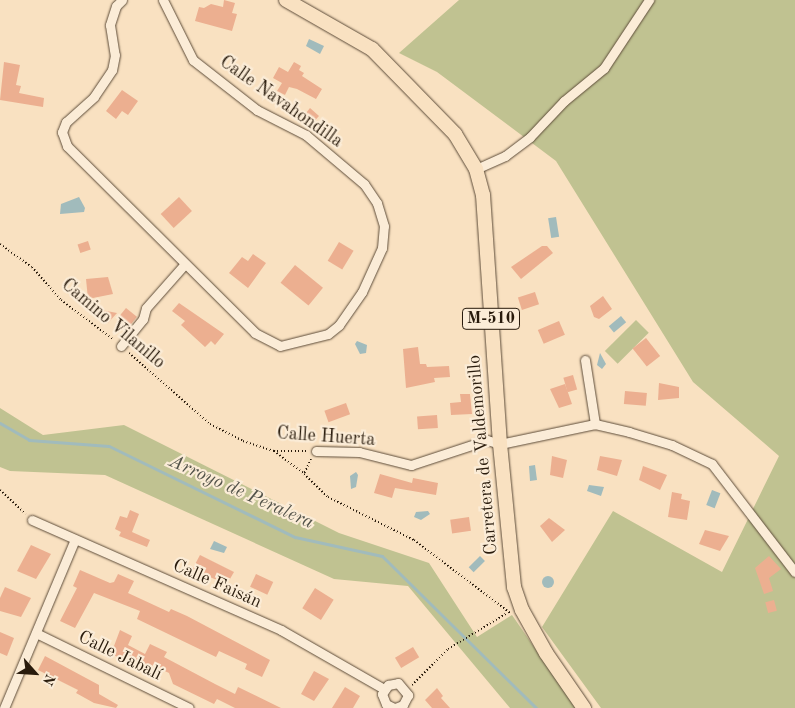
<!DOCTYPE html>
<html>
<head>
<meta charset="utf-8">
<style>
  body { margin:0 }
  #map { position:relative; width:795px; height:708px; overflow:hidden; background:#f9e1c1; font-family:"Old Standard TT",serif }
  div>[style] { position:absolute }
  [style*='--x'] { left:calc(var(--x)*1px); top:calc(var(--y)*1px); width:calc(var(--w)*1px); rotate:calc(var(--a)*1deg) }
  .green>* { inset:0; background:#c0c291; transform-origin:0 0 }
  .water>* { inset:0; background:#a1bbbc; transform-origin:0 0 }
  .round { border-radius:50% }
  .stream>* { height:3px; margin:-1.5px; padding:0 1.5px; transform-origin:1.5px; border-radius:1.5px; background:#a1bbbc }
  .building>* { inset:0; background:#ecaf90; transform-origin:0 0 }
  .path>* { height:2px; margin-top:-1px; transform-origin:0; background:repeating-linear-gradient(90deg,#291b0c 0 1px,transparent 0 3.5px) }
  .roads { filter:drop-shadow(0 0 1px #5d4c39) drop-shadow(0 0 1px #5d4c39) }
  .street>* { height:9px; margin:-4.5px; padding:0 4.5px; transform-origin:4.5px; border-radius:4.5px; background:#fbecd7 }
  .primary>* { height:14px; margin:-7px; padding:0 7px; transform-origin:7px; border-radius:7px; background:#f9e1c1 }
  span { translate:-50% -50%; white-space:nowrap; text-align:center; line-height:1.15; -webkit-text-stroke:4.5px #fbecd7; paint-order:stroke }
  .shield-label span { padding:1px 4px; background:#fbecd7; border:1px solid; border-radius:4px; -webkit-text-stroke-width:0 }
  .shield-label { font-size:16px; color:#291b0c; font-weight:700 }
  .street-label { font-size:18px; color:#291b0c }
  .water-label { font-size:19px; color:#53534a; font-style:italic }
  .north { position:absolute; left:10px; top:648px; width:50px; height:50px; -webkit-text-stroke:4px #fbecd7; paint-order:stroke; rotate:116deg; font-size:14px; font-weight:700; line-height:20px; text-align:center; color:#291b0c }
  .north::after { content:''; display:block; margin:auto; width:18px; height:22px; background:#291b0c; clip-path:polygon(50% 0,100% 100%,50% 72%,0 100%) }
</style>
</head>
<body>
<div id="map">
  <div class="green">
    <i style="clip-path:polygon(459px 0,795px 0,795px 708px,601px 708px,542px 627px,613px 511px,722px 572px,779px 456px,693px 382px,556px 161px,437px 72px,399px 53px)"></i>
    <i style="left:636px;top:320px;width:18px;height:44px;rotate:45deg"></i>
    <i style="clip-path:polygon(0 408px,43px 435px,124px 425px,339px 533px,429px 563px,477px 637px,512px 615px,576px 708px,510px 708px,408px 586px,334px 579px,105px 475px,10px 471px,0 467px)"></i>
  </div>
  <div class="water">
    <i style="clip-path:polygon(309px 39px,324px 46px,320px 54px,306px 46px)"></i>
    <i style="clip-path:polygon(79px 197px,85px 208px,84px 212px,60px 214px,61px 204px)"></i>
    <i style="left:556px;top:217px;width:20px;height:8px;rotate:81deg"></i>
    <i style="left:621px;top:316px;width:8px;height:16px;rotate:50deg"></i>
    <i style="clip-path:polygon(357px 341px,367px 345px,366px 353px,360px 354px,355px 344px)"></i>
    <i style="clip-path:polygon(600px 353px,606px 364px,602px 369px,597px 365px)"></i>
    <i style="clip-path:polygon(535px 465px,537px 480px,530px 481px,529px 466px)"></i>
    <i style="clip-path:polygon(356px 472px,358px 475px,356px 487px,351px 489px,350px 476px)"></i>
    <i style="clip-path:polygon(589px 485px,604px 487px,601px 496px,587px 491px)"></i>
    <i style="left:712px;top:490px;width:9px;height:16px;rotate:21deg"></i>
    <i style="clip-path:polygon(416px 512px,428px 511px,430px 514px,421px 520px,414px 517px)"></i>
    <i style="clip-path:polygon(214px 541px,227px 547px,224px 553px,210px 549px)"></i>
    <i style="left:480px;top:556px;width:7px;height:16px;rotate:45deg"></i>
    <i class="round" style="left:542px;top:576px;width:12px;height:12px"></i>
  </div>
  <div class="stream">
    <i style="--x:0;--y:423;--w:34;--a:30"></i>
    <i style="--x:29;--y:440;--w:80;--a:4.3"></i>
    <i style="--x:109;--y:446;--w:207;--a:26.1"></i>
    <i style="--x:295;--y:537;--w:89;--a:12.3"></i>
    <i style="--x:382;--y:556;--w:216;--a:44.6"></i>
  </div>
  <div class="building">
    <i style="clip-path:polygon(224px 0,235px 3px,232px 13px,237px 14px,232px 31px,195px 21px,199px 7px,204px 8px,211px 4px,223px 7px)"></i>
    <i style="clip-path:polygon(4px 62px,20px 65px,16px 85px,21px 86px,19px 93px,44px 98px,43px 107px,0 100px)"></i>
    <i style="clip-path:polygon(294px 62px,301px 66px,299px 70px,304px 73px,302px 76px,322px 89px,316px 99px,297px 89px,289px 87px,285px 95px,277px 91px,282px 83px,273px 78px,279px 67px,288px 72px)"></i>
    <i style="clip-path:polygon(122px 90px,138px 101px,128px 115px,122px 111px,116px 119px,106px 111px)"></i>
    <i style="clip-path:polygon(310px 108px,319px 116px,309px 127px,299px 122px)"></i>
    <i style="left:179px;top:197px;width:19px;height:25px;rotate:47deg"></i>
    <i style="left:88px;top:241px;width:9px;height:11px;rotate:72deg"></i>
    <i style="left:339px;top:242px;width:17px;height:22px;rotate:31deg"></i>
    <i style="clip-path:polygon(542px 246px,547px 246px,553px 253px,521px 279px,511px 267px)"></i>
    <i style="clip-path:polygon(253px 254px,266px 263px,248px 288px,229px 273px,242px 257px,248px 261px)"></i>
    <i style="left:295px;top:265px;width:36px;height:23px;rotate:39deg"></i>
    <i style="clip-path:polygon(108px 277px,113px 294px,88px 299px,86px 279px)"></i>
    <i style="left:535px;top:292px;width:13px;height:18px;rotate:72deg"></i>
    <i style="clip-path:polygon(603px 296px,612px 309px,599px 319px,594px 317px,590px 306px)"></i>
    <i style="clip-path:polygon(179px 303px,224px 334px,215px 345px,211px 341px,205px 347px,181px 325px,185px 321px,172px 311px)"></i>
    <i style="clip-path:polygon(91px 308px,117px 313px,108px 323px)"></i>
    <i style="left:126px;top:308px;width:14px;height:13px;rotate:39deg"></i>
    <i style="left:559px;top:321px;width:15px;height:23px;rotate:67deg"></i>
    <i style="left:646px;top:338px;width:23px;height:17px;rotate:52deg"></i>
    <i style="clip-path:polygon(418px 347px,420px 364px,426px 364px,427px 367px,449px 366px,450px 377px,434px 378px,435px 382px,406px 388px,403px 349px)"></i>
    <i style="left:573px;top:375px;width:15px;height:10px;rotate:74deg"></i>
    <i style="clip-path:polygon(659px 383px,679px 387px,679px 398px,658px 400px)"></i>
    <i style="clip-path:polygon(565px 384px,572px 404px,559px 408px,550px 389px)"></i>
    <i style="left:625px;top:391px;width:22px;height:13px;rotate:5deg"></i>
    <i style="clip-path:polygon(460px 394px,470px 394px,472px 414px,451px 415px,450px 403px,461px 402px)"></i>
    <i style="left:346px;top:403px;width:12px;height:23px;rotate:70deg"></i>
    <i style="left:437px;top:415px;width:13px;height:20px;rotate:86deg"></i>
    <i style="clip-path:polygon(552px 456px,567px 460px,563px 478px,550px 475px)"></i>
    <i style="clip-path:polygon(600px 456px,622px 460px,617px 476px,597px 470px)"></i>
    <i style="clip-path:polygon(643px 466px,667px 475px,660px 490px,639px 480px)"></i>
    <i style="clip-path:polygon(380px 474px,412px 483px,413px 478px,438px 483px,436px 495px,395px 488px,392px 498px,374px 493px)"></i>
    <i style="clip-path:polygon(672px 492px,682px 494px,681px 499px,690px 501px,687px 520px,668px 517px)"></i>
    <i style="clip-path:polygon(130px 510px,139px 514px,132px 532px,150px 540px,147px 547px,119px 536px,121px 532px,115px 529px,120px 516px,127px 518px)"></i>
    <i style="left:469px;top:517px;width:14px;height:19px;rotate:82deg"></i>
    <i style="clip-path:polygon(549px 518px,565px 530px,552px 542px,540px 526px)"></i>
    <i style="clip-path:polygon(705px 530px,729px 536px,720px 551px,699px 544px)"></i>
    <i style="clip-path:polygon(31px 545px,51px 554px,36px 579px,17px 571px)"></i>
    <i style="clip-path:polygon(200px 555px,234px 572px,227px 584px,192px 570px)"></i>
    <i style="clip-path:polygon(769px 556px,781px 569px,769px 578px,773px 591px,764px 594px,755px 568px)"></i>
    <i style="clip-path:polygon(80px 570px,110px 583px,114px 582px,118px 574px,134px 581px,128px 593px,169px 612px,171px 609px,187px 616px,270px 660px,262px 677px,245px 669px,247px 664px,219px 651px,216px 657px,137px 619px,140px 611px,94px 593px,75px 628px,60px 621px,77px 588px,73px 586px)"></i>
    <i style="left:256px;top:574px;width:19px;height:14px;rotate:25deg"></i>
    <i style="clip-path:polygon(5px 587px,31px 598px,21px 617px,0 611px,0 598px)"></i>
    <i style="left:315px;top:588px;width:22px;height:24px;rotate:32deg"></i>
    <i style="left:774px;top:600px;width:11px;height:9px;rotate:75deg"></i>
    <i style="clip-path:polygon(120px 630px,132px 636px,128px 645px,145px 654px,150px 644px,167px 652px,164px 657px,215px 684px,235px 694px,238px 687px,281px 708px,235px 708px,217px 699px,214px 704px,173px 684px,169px 673px,154px 666px,149px 665px,147px 670px,111px 654px)"></i>
    <i style="clip-path:polygon(0 632px,14px 638px,7px 656px,0 653px)"></i>
    <i style="left:413px;top:647px;width:12px;height:21px;rotate:59deg"></i>
    <i style="clip-path:polygon(45px 656px,99px 685px,99px 694px,118px 705px,116px 708px,94px 703px,76px 693px,78px 690px,38px 670px)"></i>
    <i style="clip-path:polygon(314px 671px,329px 679px,314px 701px,301px 694px)"></i>
    <i style="clip-path:polygon(345px 687px,360px 696px,353px 708px,332px 708px)"></i>
    <i style="clip-path:polygon(437px 688px,443px 696px,441px 698px,450px 708px,432px 708px,425px 700px)"></i>
  </div>
  <div class="path">
    <i style="--x:0;--y:244;--w:39;--a:36"></i>
    <i style="--x:32;--y:267;--w:44;--a:48.7"></i>
    <i style="--x:61;--y:300;--w:66;--a:37"></i>
    <i style="--x:129;--y:353;--w:108;--a:41.2"></i>
    <i style="--x:210;--y:424;--w:37;--a:27"></i>
    <i style="--x:243;--y:441;--w:33;--a:18"></i>
    <i style="--x:274;--y:451;--w:33;--a:0"></i>
    <i style="--x:274;--y:451;--w:38;--a:37"></i>
    <i style="--x:311;--y:459;--w:17;--a:115"></i>
    <i style="--x:304;--y:474;--w:33;--a:44"></i>
    <i style="--x:328;--y:497;--w:96;--a:26.6"></i>
    <i style="--x:414;--y:540;--w:121;--a:37.2"></i>
    <i style="--x:0;--y:490;--w:35;--a:43"></i>
    <i style="--x:412;--y:685;--w:51;--a:-45"></i>
    <i style="--x:448;--y:649;--w:69;--a:-31.4"></i>
  </div>
  <div class="roads">
    <div class="street">
      <i style="--x:122;--y:0;--w:8;--a:135"></i>
      <i style="--x:116;--y:6;--w:20;--a:108"></i>
      <i style="--x:110;--y:25;--w:30;--a:81"></i>
      <i style="--x:115;--y:55;--w:15;--a:101"></i>
      <i style="--x:112;--y:70;--w:32;--a:124"></i>
      <i style="--x:94;--y:97;--w:38;--a:138"></i>
      <i style="--x:66;--y:122;--w:11;--a:112"></i>
      <i style="--x:62;--y:132;--w:15;--a:70"></i>
      <i style="--x:67;--y:146;--w:265;--a:44.8"></i>
      <i style="--x:255;--y:333;--w:28;--a:27"></i>
      <i style="--x:280;--y:346;--w:49;--a:-14"></i>
      <i style="--x:328;--y:334;--w:14;--a:-39"></i>
      <i style="--x:339;--y:325;--w:40;--a:-55.1"></i>
      <i style="--x:362;--y:292;--w:48;--a:-65.6"></i>
      <i style="--x:382;--y:248;--w:22;--a:-85"></i>
      <i style="--x:384;--y:226;--w:24;--a:-107"></i>
      <i style="--x:377;--y:203;--w:23;--a:-124"></i>
      <i style="--x:364;--y:184;--w:76;--a:-139.8"></i>
      <i style="--x:306;--y:135;--w:55;--a:-153"></i>
      <i style="--x:257;--y:110;--w:81;--a:-142"></i>
      <i style="--x:193;--y:60;--w:67;--a:-116.6"></i>
      <i style="--x:476;--y:169;--w:32;--a:-24"></i>
      <i style="--x:505;--y:156;--w:31;--a:-37"></i>
      <i style="--x:530;--y:137;--w:50;--a:-46.6"></i>
      <i style="--x:564;--y:101;--w:52;--a:-39.5"></i>
      <i style="--x:604;--y:68;--w:82;--a:-56.5"></i>
      <i style="--x:121;--y:346;--w:35;--a:-51"></i>
      <i style="--x:143;--y:319;--w:11;--a:-75"></i>
      <i style="--x:146;--y:308;--w:57;--a:-48.5"></i>
      <i style="--x:585;--y:360;--w:65;--a:81.1"></i>
      <i style="--x:316;--y:451;--w:43;--a:1.3"></i>
      <i style="--x:359;--y:452;--w:54;--a:14"></i>
      <i style="--x:411;--y:465;--w:80;--a:-18.2"></i>
      <i style="--x:487;--y:440;--w:14;--a:17"></i>
      <i style="--x:500;--y:444;--w:97;--a:-11.9"></i>
      <i style="--x:595;--y:424;--w:35;--a:13"></i>
      <i style="--x:629;--y:432;--w:45;--a:16.8"></i>
      <i style="--x:672;--y:445;--w:44;--a:25.4"></i>
      <i style="--x:712;--y:464;--w:136;--a:52.5"></i>
      <i style="--x:32;--y:520;--w:272;--a:23.8"></i>
      <i style="--x:281;--y:630;--w:119;--a:29.8"></i>
      <i style="--x:36;--y:633;--w:170;--a:26.1"></i>
      <i style="--x:4;--y:708;--w:183;--a:-67.2"></i>
      <i style="--x:394;--y:708;--w:9;--a:-153"></i>
      <i style="--x:386;--y:704;--w:11;--a:-112"></i>
      <i style="--x:382;--y:694;--w:11;--a:-56"></i>
      <i style="--x:388;--y:685;--w:10;--a:-11"></i>
      <i style="--x:398;--y:683;--w:16;--a:50"></i>
      <i style="--x:408;--y:695;--w:11;--a:117"></i>
      <i style="--x:403;--y:705;--w:9;--a:159"></i>
    </div>
    <div class="primary">
      <i style="--x:286;--y:0;--w:99;--a:29.7"></i>
      <i style="--x:372;--y:49;--w:119;--a:45.7"></i>
      <i style="--x:455;--y:134;--w:41;--a:59"></i>
      <i style="--x:476;--y:169;--w:27;--a:75"></i>
      <i style="--x:483;--y:195;--w:250;--a:86.1"></i>
      <i style="--x:500;--y:444;--w:144;--a:84.4"></i>
      <i style="--x:514;--y:587;--w:24;--a:71"></i>
      <i style="--x:522;--y:610;--w:49;--a:60.8"></i>
      <i style="--x:546;--y:653;--w:67;--a:55.4"></i>
    </div>
  </div>
  <div class="shield-label">
    <span style="left:491px;top:319px">M-510</span>
  </div>
  <div class="street-label">
    <span style="left:281px;top:102px;rotate:35deg">Calle Navahondilla</span>
    <span style="left:113px;top:324px;rotate:40deg">Camino Vilanillo</span>
    <span style="left:326px;top:437px;rotate:4deg">Calle Huerta</span>
    <span style="left:483px;top:455px;rotate:-95deg">Carretera de Valdemorillo</span>
    <span style="left:217px;top:584px;rotate:24deg">Calle Faisán</span>
    <span style="left:120px;top:656px;rotate:26deg">Calle Jabalí</span>
  </div>
  <div class="water-label">
    <span style="left:241px;top:493px;rotate:24deg">Arroyo de Peralera</span>
  </div>
  <div class="north">N</div>
</div>
</body>
</html>
